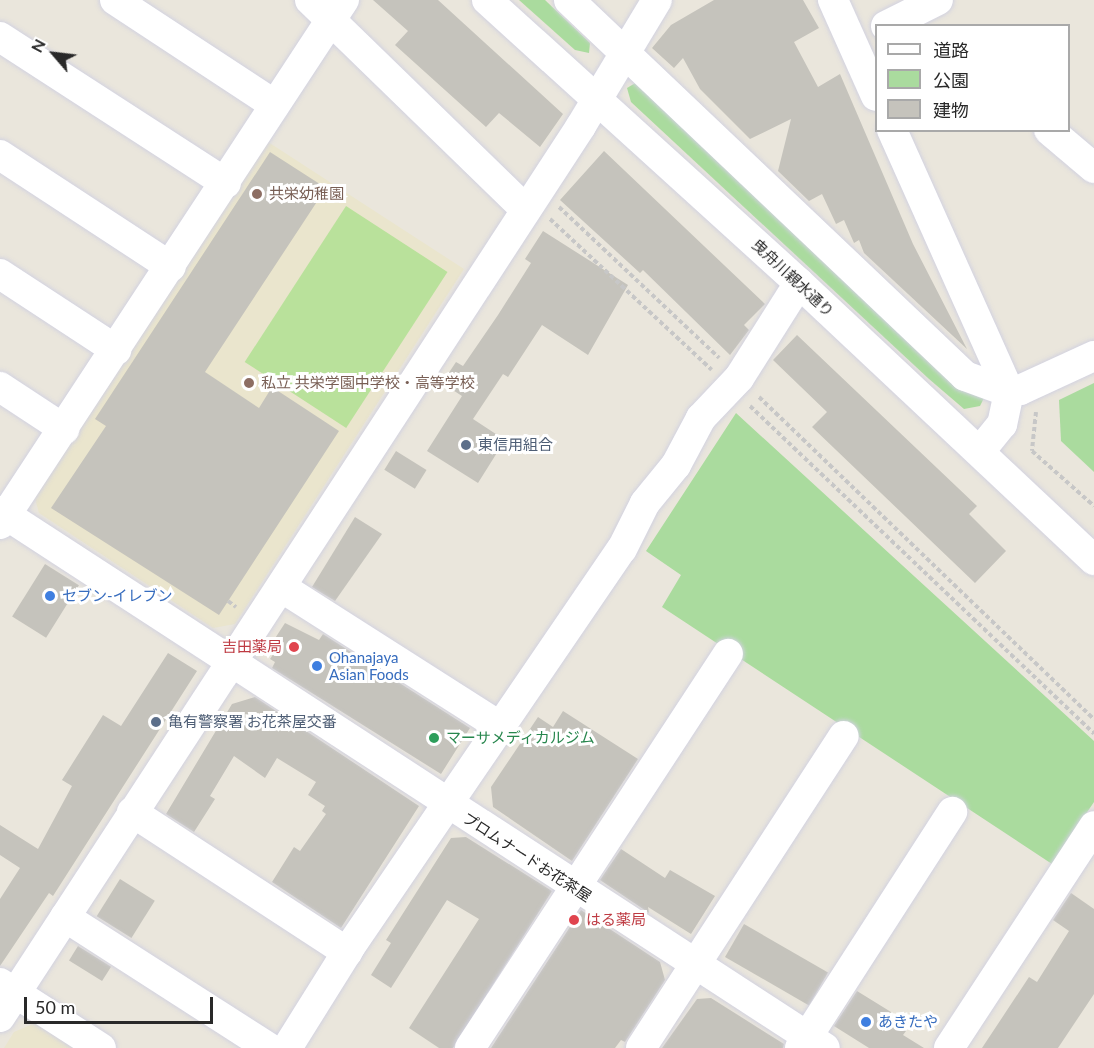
<!DOCTYPE html>
<html>
<head>
<meta charset="utf-8">
<style>
  body { margin:0 }
  #map { position:relative; width:1094px; height:1048px; overflow:hidden; background:#eae6dc; font-family:Lato,"Noto Sans JP",sans-serif }
  div>[style] { position:absolute }
  [style*='--x'] { left:calc(var(--x)*1px); top:calc(var(--y)*1px); width:calc(var(--w)*1px); rotate:calc(var(--a)*1deg) }
  .education>* { inset:0; background:#eae5cd }
  .green>* { inset:0; background:#aadb9e }
  .pitch>* { inset:0; background:#b9e19b; transform-origin:0 0 }
  .building>* { inset:0; background:#c5c3bc; transform-origin:0 0 }
  .path>* { height:4px; margin-top:-2px; transform-origin:0; background:repeating-linear-gradient(90deg,#c7c7c7 0 4.5px,transparent 0 7.5px) }
  .roads { filter:drop-shadow(0 0 2px #d2d2e0) drop-shadow(0 0 2px #d2d2e0) }
  .minor>* { height:30px; margin:-15px; padding:0 15px; transform-origin:15px; border-radius:15px; background:#fff }
  .dots>* { width:16px; height:16px; translate:-50% -50%; box-sizing:border-box; border:3px solid #fff; border-radius:50% }
  span { translate:-50% -50%; white-space:nowrap; text-align:center; line-height:1.15; -webkit-text-stroke:6px #fff; paint-order:stroke }
  .education-label { font-size:15px; color:#785e54 }
  .left { translate:0 -50%; text-align:left }
  .street-label { font-size:15px; color:#292929 }
  .service-label { font-size:15px; color:#4e5e75 }
  .shop-label { font-size:15px; color:#366cbe }
  .health-label { font-size:15px; color:#be3a42 }
  .right { translate:-100% -50%; text-align:right }
  .leisure-label { font-size:15px; color:#27864d }
  .legend { position:absolute; left:875px; top:24px; width:195px; height:108px; box-sizing:border-box; background:#fff; border:2px solid #a9a9a9; margin:0; padding:8px 10px; list-style:none; font-size:18px; color:#292929 }
  .legend li { display:flex; align-items:center; gap:12px; height:30px }
  .legend b { width:30px; border:2px solid #a9a9a9 }
  .north { position:absolute; left:24px; top:24px; width:60px; height:60px; -webkit-text-stroke:4px #fff; paint-order:stroke; rotate:298deg; font-size:16px; font-weight:700; line-height:24px; text-align:center; color:#292929 }
  .north::after { content:''; display:block; margin:auto; width:21px; height:27px; background:#292929; clip-path:polygon(50% 0,100% 100%,50% 72%,0 100%) }
  .scale { position:absolute; left:24px; top:997px; width:189px; height:27px; box-sizing:border-box; border:3px solid #292929; border-top:0; padding-left:8px; font-size:18px; line-height:21px; white-space:nowrap; color:#292929; -webkit-text-stroke:4px #fff; paint-order:stroke }
</style>
</head>
<body>
<div id="map">
  <div class="education">
    <i style="clip-path:polygon(265px 140px,464px 269px,235px 624px,213px 628px,39px 513px,35px 498px)"></i>
    <i style="clip-path:polygon(35px 1023px,74px 1048px,4px 1048px,14px 1032px)"></i>
  </div>
  <div class="green">
    <i style="clip-path:polygon(519px 0,545px 0,590px 43px,589px 53px,575px 50px)"></i>
    <i style="clip-path:polygon(637px 82px,985px 396px,980px 406px,964px 409px,929px 379px,631px 102px,627px 88px)"></i>
    <i style="clip-path:polygon(1094px 383px,1094px 472px,1061px 441px,1059px 400px)"></i>
    <i style="clip-path:polygon(736px 413px,1094px 741px,1094px 802px,1052px 864px,662px 607px,681px 575px,646px 551px)"></i>
  </div>
  <div class="pitch">
    <i style="left:346px;top:206px;width:121px;height:186px;rotate:33deg"></i>
  </div>
  <div class="building">
    <i style="clip-path:polygon(373px 0,438px 0,563px 114px,540px 147px,499px 113px,486px 127px,395px 45px,408px 31px)"></i>
    <i style="clip-path:polygon(714px 0,803px 0,819px 28px,794px 42px,818px 87px,840px 74px,913px 244px,967px 349px,864px 253px,859px 240px,854px 243px,844px 220px,836px 224px,822px 194px,809px 201px,778px 171px,791px 119px,750px 139px,700px 89px,683px 58px,674px 68px,652px 48px,671px 25px)"></i>
    <i style="clip-path:polygon(604px 151px,765px 304px,744px 325px,749px 330px,730px 355px,643px 270px,640px 273px,560px 200px)"></i>
    <i style="clip-path:polygon(270px 152px,326px 188px,205px 372px,259px 408px,272px 387px,339px 431px,219px 615px,51px 508px,106px 426px,95px 419px)"></i>
    <i style="clip-path:polygon(543px 231px,628px 285px,588px 355px,542px 325px,508px 377px,503px 374px,473px 419px,505px 440px,478px 483px,427px 451px,462px 396px,442px 383px,456px 362px,463px 366px,498px 315px,531px 263px,525px 259px)"></i>
    <i style="clip-path:polygon(797px 335px,977px 506px,969px 514px,1006px 551px,975px 583px,812px 427px,827px 412px,773px 360px)"></i>
    <i style="left:396px;top:451px;width:36px;height:22px;rotate:32deg"></i>
    <i style="clip-path:polygon(355px 517px,382px 534px,335px 601px,312px 587px)"></i>
    <i style="left:45px;top:564px;width:40px;height:62px;rotate:32deg"></i>
    <i style="clip-path:polygon(285px 623px,319px 640px,323px 634px,470px 728px,441px 774px,272px 668px,275px 662px,270px 659px,274px 653px,268px 649px)"></i>
    <i style="clip-path:polygon(168px 653px,197px 671px,53px 896px,49px 893px,0 966px,0 899px,20px 868px,0 855px,0 825px,38px 849px,72px 786px,62px 780px,103px 715px,121px 726px)"></i>
    <i style="clip-path:polygon(255px 697px,419px 806px,341px 928px,272px 882px,294px 847px,300px 851px,326px 814px,322px 811px,325px 806px,308px 795px,316px 782px,277px 758px,265px 778px,234px 756px,210px 796px,215px 799px,194px 832px,166px 814px,232px 704px)"></i>
    <i style="clip-path:polygon(563px 711px,638px 759px,572px 861px,493px 807px,491px 787px,538px 717px,553px 727px)"></i>
    <i style="clip-path:polygon(466px 837px,552px 891px,453px 1048px,439px 1048px,409px 1028px,479px 919px,447px 900px,391px 988px,371px 975px,391px 943px,386px 940px,451px 838px)"></i>
    <i style="clip-path:polygon(621px 849px,665px 878px,670px 870px,715px 896px,691px 934px,648px 907px,649px 913px,600px 880px)"></i>
    <i style="left:120px;top:879px;width:41px;height:44px;rotate:32deg"></i>
    <i style="clip-path:polygon(1071px 893px,1094px 909px,1094px 994px,1058px 1048px,982px 1048px,1029px 977px,1037px 982px,1069px 931px,1053px 920px)"></i>
    <i style="clip-path:polygon(581px 910px,660px 962px,665px 980px,625px 1042px,621px 1040px,615px 1048px,491px 1048px)"></i>
    <i style="left:744px;top:924px;width:97px;height:38px;rotate:30deg"></i>
    <i style="left:78px;top:946px;width:39px;height:17px;rotate:32deg"></i>
    <i style="clip-path:polygon(857px 991px,891px 1012px,888px 1019px,906px 1031px,903px 1035px,924px 1048px,869px 1048px,834px 1026px)"></i>
    <i style="clip-path:polygon(711px 998px,784px 1044px,783px 1048px,662px 1048px,697px 999px)"></i>
  </div>
  <div class="path">
    <i style="--x:559;--y:207;--w:220;--a:43.3"></i>
    <i style="--x:550;--y:219;--w:221;--a:43"></i>
    <i style="--x:759;--y:397;--w:465;--a:43.9"></i>
    <i style="--x:750;--y:406;--w:475;--a:43.6"></i>
    <i style="--x:1036;--y:412;--w:39;--a:96"></i>
    <i style="--x:1032;--y:451;--w:83;--a:41.6"></i>
    <i style="--x:228;--y:601;--w:10;--a:37"></i>
  </div>
  <div class="roads">
    <div class="minor">
      <i style="--x:115;--y:0;--w:191;--a:33.3"></i>
      <i style="--x:310;--y:0;--w:301;--a:44.2"></i>
      <i style="--x:487;--y:0;--w:421;--a:42.2"></i>
      <i style="--x:799;--y:283;--w:405;--a:43.2"></i>
      <i style="--x:569;--y:0;--w:546;--a:43.52"></i>
      <i style="--x:965;--y:376;--w:47;--a:20"></i>
      <i style="--x:1009;--y:392;--w:11;--a:-10"></i>
      <i style="--x:1020;--y:390;--w:81;--a:-24.7"></i>
      <i style="--x:833;--y:0;--w:105;--a:65.9"></i>
      <i style="--x:886;--y:26;--w:58;--a:-26.6"></i>
      <i style="--x:0;--y:37;--w:269;--a:32.9"></i>
      <i style="--x:892;--y:130;--w:287;--a:65.9"></i>
      <i style="--x:1009;--y:392;--w:33;--a:102"></i>
      <i style="--x:1002;--y:424;--w:35;--a:129"></i>
      <i style="--x:1049;--y:130;--w:59;--a:40.2"></i>
      <i style="--x:0;--y:155;--w:204;--a:33.2"></i>
      <i style="--x:0;--y:274;--w:139;--a:33.2"></i>
      <i style="--x:0;--y:387;--w:77;--a:33.3"></i>
      <i style="--x:0;--y:511;--w:984;--a:33.06"></i>
      <i style="--x:0;--y:524;--w:627;--a:-56.72"></i>
      <i style="--x:281;--y:587;--w:262;--a:32.5"></i>
      <i style="--x:132;--y:812;--w:257;--a:33.1"></i>
      <i style="--x:65;--y:917;--w:242;--a:32.7"></i>
      <i style="--x:0;--y:983;--w:120;--a:32.8"></i>
      <i style="--x:0;--y:1017;--w:1064;--a:-56.89"></i>
      <i style="--x:581;--y:126;--w:147;--a:-58.9"></i>
      <i style="--x:287;--y:1048;--w:119;--a:-58"></i>
      <i style="--x:350;--y:947;--w:482;--a:-55.7"></i>
      <i style="--x:622;--y:549;--w:51;--a:-63.4"></i>
      <i style="--x:645;--y:503;--w:49;--a:-50.8"></i>
      <i style="--x:676;--y:465;--w:53;--a:-62"></i>
      <i style="--x:701;--y:418;--w:55;--a:-46.5"></i>
      <i style="--x:739;--y:378;--w:112;--a:-57.7"></i>
      <i style="--x:470;--y:1048;--w:471;--a:-56.8"></i>
      <i style="--x:641;--y:1048;--w:372;--a:-57"></i>
      <i style="--x:800;--y:1048;--w:281;--a:-57.2"></i>
      <i style="--x:949;--y:1048;--w:265;--a:-56.8"></i>
    </div>
  </div>
  <div class="dots">
    <i style="left:257px;top:194px;background:#8d6e63"></i>
    <i style="left:249px;top:383px;background:#8d6e63"></i>
    <i style="left:466px;top:445px;background:#5c6f8a"></i>
    <i style="left:50px;top:596px;background:#3f7fe0"></i>
    <i style="left:294px;top:647px;background:#e0444e"></i>
    <i style="left:317px;top:666px;background:#3f7fe0"></i>
    <i style="left:156px;top:722px;background:#5c6f8a"></i>
    <i style="left:434px;top:738px;background:#2e9e5b"></i>
    <i style="left:574px;top:920px;background:#e0444e"></i>
    <i style="left:866px;top:1022px;background:#3f7fe0"></i>
  </div>
  <div class="education-label">
    <span class="left" style="left:269px;top:194px">共栄幼稚園</span>
    <span class="left" style="left:261px;top:383px">私立 共栄学園中学校・高等学校</span>
  </div>
  <div class="street-label">
    <span style="left:793px;top:278px;rotate:43deg">曳舟川親水通り</span>
    <span style="left:527px;top:857px;rotate:33deg">プロムナードお花茶屋</span>
  </div>
  <div class="service-label">
    <span class="left" style="left:478px;top:445px">東信用組合</span>
    <span class="left" style="left:168px;top:722px">亀有警察署 お花茶屋交番</span>
  </div>
  <div class="shop-label">
    <span class="left" style="left:62px;top:596px">セブン-イレブン</span>
    <span class="left" style="left:329px;top:666px">Ohanajaya<br>Asian Foods</span>
    <span class="left" style="left:878px;top:1022px">あきたや</span>
  </div>
  <div class="health-label">
    <span class="right" style="left:282px;top:647px">吉田薬局</span>
    <span class="left" style="left:586px;top:920px">はる薬局</span>
  </div>
  <div class="leisure-label">
    <span class="left" style="left:446px;top:738px">マーサメディカルジム</span>
  </div>
  <ul class="legend">
  <li><b style="height:8px;background:#fff"></b>道路</li>
  <li><b style="height:16px;background:#aadb9e"></b>公園</li>
  <li><b style="height:16px;background:#c5c3bc"></b>建物</li>
  </ul>
  <div class="north">N</div>
  <div class="scale">50 m</div>
</div>
</body>
</html>
